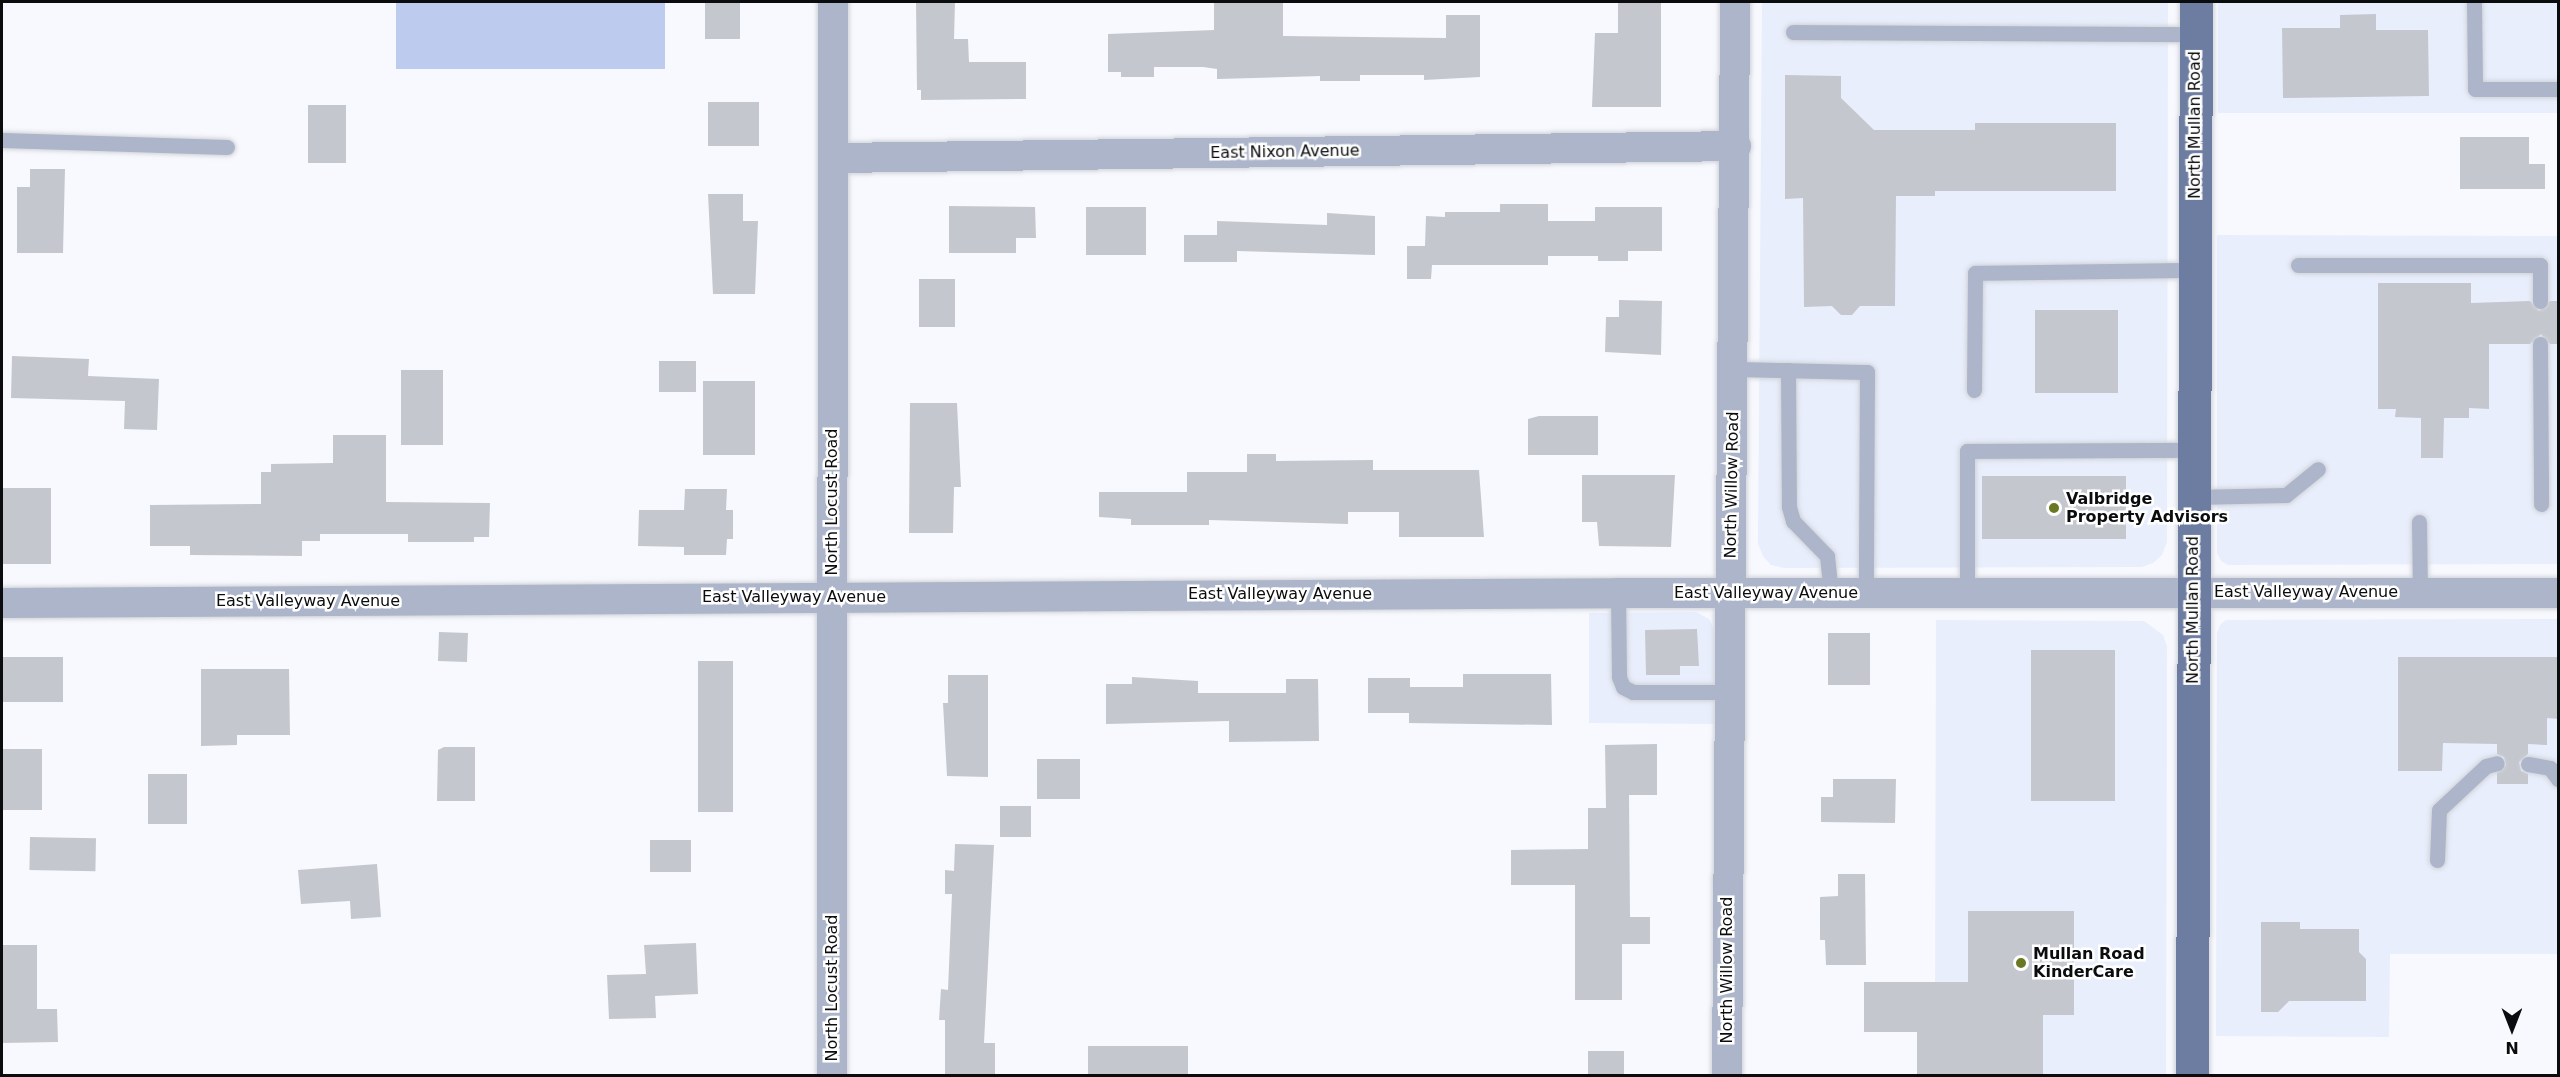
<!DOCTYPE html>
<html>
<head>
<meta charset="utf-8">
<style>
  body { margin:0 }
  #map { position:relative; width:2560px; height:1077px; overflow:hidden; background:#f7f9fe; font-family:"DejaVu Sans",sans-serif }
  div>[style] { position:absolute }
  [style*='--x'] { left:calc(var(--x)*1px); top:calc(var(--y)*1px); width:calc(var(--w)*1px); rotate:calc(var(--a)*1deg) }
  .built>* { inset:0; background:#e8eefc; transform-origin:0 0 }
  .green>* { inset:0; background:#bccbee; transform-origin:0 0 }
  .building>* { inset:0; background:#c5c7ce; transform-origin:0 0 }
  .roads { filter:drop-shadow(0 0 2px #d1d3d8) drop-shadow(0 0 2px #d1d3d8) }
  .service>* { height:15px; margin:-7.5px; padding:0 7.5px; transform-origin:7.5px; border-radius:7.5px; background:#acb5ca }
  .minor>* { height:30px; margin:-15px; padding:0 15px; transform-origin:15px; border-radius:15px; background:#acb5ca }
  .primary>* { height:33px; margin:-16.5px; padding:0 16.5px; transform-origin:16.5px; border-radius:16.5px; background:#6d7ca1 }
  .dots>* { width:16px; height:16px; translate:-50% -50%; box-sizing:border-box; border:3px solid #fff; border-radius:50% }
  span { translate:-50% -50%; white-space:nowrap; text-align:center; line-height:1.15; -webkit-text-stroke:5px #fff; paint-order:stroke }
  .street-label { font-size:16px; color:#0b0c0e }
  .poi-label { font-size:16px; color:#0b0c0e; font-weight:700 }
  .left { translate:0 -50%; text-align:left }
  .frame { position:absolute; inset:0; border:3px solid #0b0c0e; pointer-events:none }
  .north { position:absolute; left:2482px; top:999px; width:60px; height:60px; -webkit-text-stroke:4px #fff; paint-order:stroke; rotate:180deg; font-size:16px; font-weight:700; line-height:24px; text-align:center; color:#0b0c0e }
  .north::after { content:''; display:block; margin:auto; width:21px; height:27px; background:#0b0c0e; clip-path:polygon(50% 0,100% 100%,50% 72%,0 100%) }
</style>
</head>
<body>
<div id="map">
  <div class="built">
    <i style="clip-path:polygon(1762px 2px,2168px 2px,2167px 542px,2162px 555px,2153px 563px,2142px 567px,1784px 568px,1771px 565px,1763px 556px,1758px 544px)"></i>
    <i style="left:2218px;top:2px;width:340px;height:111px"></i>
    <i style="clip-path:polygon(2217px 235px,2558px 236px,2558px 564px,2228px 565px,2221px 561px,2217px 553px)"></i>
    <i style="clip-path:polygon(1696px 612px,1709px 619px,1714px 629px,1714px 724px,1589px 723px,1589px 613px)"></i>
    <i style="clip-path:polygon(2558px 619px,2558px 954px,2390px 954px,2389px 1037px,2216px 1036px,2217px 633px,2220px 625px,2226px 620px)"></i>
    <i style="clip-path:polygon(1936px 620px,2144px 621px,2163px 635px,2167px 646px,2166px 1075px,1970px 1075px,1935px 1039px)"></i>
  </div>
  <div class="green">
    <i style="left:396px;top:2px;width:269px;height:67px"></i>
  </div>
  <div class="building">
    <i style="left:705px;top:2px;width:35px;height:37px"></i>
    <i style="clip-path:polygon(916px 2px,955px 2px,954px 39px,968px 39px,969px 62px,1026px 62px,1026px 99px,921px 100px,921px 90px,917px 90px)"></i>
    <i style="clip-path:polygon(1214px 2px,1283px 2px,1283px 36px,1446px 38px,1446px 15px,1480px 15px,1480px 77px,1424px 80px,1424px 75px,1360px 75px,1360px 81px,1320px 81px,1320px 76px,1217px 79px,1217px 69px,1203px 67px,1154px 67px,1154px 77px,1121px 77px,1121px 72px,1108px 72px,1108px 34px,1214px 30px)"></i>
    <i style="clip-path:polygon(1618px 2px,1661px 2px,1661px 107px,1592px 107px,1595px 33px,1618px 33px)"></i>
    <i style="clip-path:polygon(2376px 14px,2376px 30px,2428px 30px,2429px 96px,2283px 98px,2282px 28px,2340px 28px,2340px 15px)"></i>
    <i style="clip-path:polygon(1785px 75px,1841px 76px,1841px 98px,1874px 130px,1975px 130px,1975px 123px,2116px 123px,2116px 191px,1935px 191px,1935px 196px,1896px 196px,1895px 306px,1860px 306px,1852px 315px,1841px 315px,1832px 306px,1804px 307px,1803px 198px,1785px 199px)"></i>
    <i style="left:708px;top:102px;width:51px;height:44px"></i>
    <i style="left:308px;top:105px;width:38px;height:58px"></i>
    <i style="clip-path:polygon(2460px 137px,2529px 137px,2529px 164px,2545px 164px,2545px 189px,2460px 189px)"></i>
    <i style="clip-path:polygon(30px 169px,65px 169px,63px 253px,17px 253px,17px 187px,30px 187px)"></i>
    <i style="clip-path:polygon(708px 194px,743px 194px,743px 221px,758px 221px,755px 294px,713px 294px)"></i>
    <i style="clip-path:polygon(1500px 204px,1548px 204px,1548px 221px,1595px 221px,1595px 207px,1662px 207px,1662px 251px,1628px 251px,1628px 261px,1598px 261px,1598px 256px,1548px 256px,1548px 265px,1432px 265px,1431px 279px,1407px 279px,1407px 246px,1425px 246px,1426px 216px,1445px 217px,1445px 212px,1500px 212px)"></i>
    <i style="clip-path:polygon(949px 206px,1035px 207px,1036px 238px,1016px 238px,1016px 253px,949px 253px)"></i>
    <i style="left:1146px;top:207px;width:48px;height:60px;rotate:90deg"></i>
    <i style="clip-path:polygon(1327px 213px,1375px 216px,1375px 255px,1237px 251px,1237px 262px,1184px 262px,1184px 235px,1217px 235px,1217px 221px,1327px 225px)"></i>
    <i style="left:919px;top:279px;width:36px;height:48px"></i>
    <i style="clip-path:polygon(2378px 283px,2471px 283px,2471px 303px,2530px 301px,2539px 311px,2550px 301px,2559px 301px,2559px 344px,2550px 344px,2541px 334px,2530px 344px,2489px 344px,2489px 409px,2469px 408px,2469px 418px,2444px 418px,2443px 458px,2421px 458px,2421px 418px,2395px 417px,2396px 409px,2378px 409px)"></i>
    <i style="clip-path:polygon(1619px 300px,1662px 301px,1661px 355px,1605px 352px,1606px 317px,1619px 317px)"></i>
    <i style="left:2035px;top:310px;width:83px;height:83px"></i>
    <i style="clip-path:polygon(12px 356px,89px 359px,88px 376px,159px 379px,157px 430px,124px 429px,125px 401px,11px 398px)"></i>
    <i style="left:659px;top:361px;width:37px;height:31px"></i>
    <i style="left:401px;top:370px;width:42px;height:75px"></i>
    <i style="left:703px;top:381px;width:52px;height:74px"></i>
    <i style="clip-path:polygon(910px 403px,957px 403px,961px 487px,954px 487px,953px 533px,909px 533px)"></i>
    <i style="clip-path:polygon(1539px 416px,1598px 416px,1598px 455px,1528px 455px,1528px 419px)"></i>
    <i style="clip-path:polygon(333px 435px,386px 435px,386px 502px,490px 503px,489px 537px,474px 537px,474px 542px,408px 542px,408px 534px,320px 534px,320px 541px,302px 541px,302px 556px,190px 555px,190px 546px,150px 546px,150px 505px,261px 504px,261px 472px,271px 472px,271px 464px,333px 463px)"></i>
    <i style="clip-path:polygon(1247px 454px,1276px 454px,1276px 461px,1373px 460px,1373px 470px,1479px 470px,1484px 537px,1399px 537px,1399px 512px,1348px 512px,1348px 524px,1209px 520px,1209px 525px,1131px 525px,1131px 519px,1099px 517px,1099px 492px,1187px 492px,1187px 472px,1247px 472px)"></i>
    <i style="clip-path:polygon(1582px 475px,1675px 475px,1671px 547px,1599px 546px,1597px 522px,1582px 522px)"></i>
    <i style="left:1982px;top:476px;width:144px;height:63px"></i>
    <i style="left:3px;top:488px;width:48px;height:76px"></i>
    <i style="clip-path:polygon(685px 489px,727px 489px,726px 510px,733px 510px,733px 539px,727px 539px,726px 555px,684px 555px,684px 547px,638px 546px,639px 510px,684px 510px)"></i>
    <i style="clip-path:polygon(1697px 629px,1699px 666px,1680px 666px,1680px 675px,1646px 675px,1645px 630px)"></i>
    <i style="left:439px;top:632px;width:29px;height:29px;rotate:2deg"></i>
    <i style="left:1828px;top:633px;width:42px;height:52px"></i>
    <i style="left:2031px;top:650px;width:84px;height:151px"></i>
    <i style="left:2px;top:657px;width:61px;height:45px"></i>
    <i style="clip-path:polygon(2398px 657px,2559px 657px,2559px 719px,2547px 718px,2547px 745px,2528px 744px,2528px 754px,2519px 762px,2521px 771px,2528px 774px,2528px 784px,2497px 784px,2497px 773px,2506px 765px,2504px 757px,2497px 754px,2497px 744px,2443px 743px,2442px 771px,2398px 771px)"></i>
    <i style="left:698px;top:661px;width:35px;height:151px"></i>
    <i style="clip-path:polygon(201px 669px,289px 669px,290px 735px,237px 735px,237px 745px,201px 746px)"></i>
    <i style="clip-path:polygon(1463px 674px,1551px 674px,1552px 725px,1409px 723px,1409px 713px,1368px 713px,1368px 678px,1410px 678px,1410px 687px,1463px 687px)"></i>
    <i style="clip-path:polygon(948px 675px,988px 675px,988px 777px,947px 776px,943px 703px,948px 703px)"></i>
    <i style="clip-path:polygon(1132px 677px,1198px 681px,1198px 693px,1286px 693px,1286px 679px,1318px 679px,1319px 741px,1229px 742px,1229px 721px,1106px 724px,1106px 684px,1132px 684px)"></i>
    <i style="clip-path:polygon(1657px 744px,1657px 795px,1629px 795px,1630px 917px,1650px 917px,1650px 944px,1622px 944px,1622px 1000px,1575px 1000px,1575px 885px,1511px 885px,1511px 850px,1588px 849px,1588px 808px,1606px 808px,1605px 745px)"></i>
    <i style="clip-path:polygon(444px 747px,475px 747px,475px 801px,437px 801px,438px 750px)"></i>
    <i style="left:2px;top:749px;width:40px;height:61px"></i>
    <i style="left:1037px;top:759px;width:43px;height:40px"></i>
    <i style="left:148px;top:774px;width:39px;height:50px"></i>
    <i style="clip-path:polygon(1833px 779px,1896px 779px,1895px 823px,1821px 822px,1821px 797px,1833px 797px)"></i>
    <i style="left:1000px;top:806px;width:31px;height:31px"></i>
    <i style="left:30px;top:837px;width:66px;height:33px;rotate:1deg"></i>
    <i style="left:650px;top:840px;width:41px;height:32px"></i>
    <i style="clip-path:polygon(955px 844px,994px 845px,984px 1043px,995px 1043px,995px 1076px,945px 1076px,945px 1020px,939px 1020px,941px 989px,948px 990px,952px 894px,945px 894px,945px 870px,954px 871px)"></i>
    <i style="clip-path:polygon(377px 864px,381px 917px,351px 919px,350px 901px,301px 904px,298px 870px)"></i>
    <i style="clip-path:polygon(1838px 874px,1865px 874px,1866px 965px,1826px 965px,1825px 940px,1820px 940px,1820px 897px,1838px 896px)"></i>
    <i style="clip-path:polygon(1968px 911px,2074px 911px,2074px 1015px,2043px 1015px,2043px 1076px,1917px 1076px,1917px 1032px,1864px 1032px,1864px 982px,1968px 982px)"></i>
    <i style="clip-path:polygon(2261px 922px,2300px 922px,2300px 929px,2359px 929px,2359px 952px,2366px 959px,2366px 1001px,2289px 1001px,2278px 1012px,2261px 1012px)"></i>
    <i style="clip-path:polygon(696px 943px,698px 994px,655px 996px,656px 1018px,609px 1019px,607px 975px,646px 974px,644px 945px)"></i>
    <i style="clip-path:polygon(2px 945px,37px 945px,37px 1009px,57px 1009px,58px 1042px,2px 1043px)"></i>
    <i style="left:1088px;top:1046px;width:100px;height:30px"></i>
    <i style="left:1588px;top:1051px;width:36px;height:25px"></i>
  </div>
  <div class="roads">
    <div class="service">
      <i style="--x:2474;--y:2;--w:87;--a:89.3"></i>
      <i style="--x:2475;--y:89;--w:83;--a:0"></i>
      <i style="--x:1793;--y:32;--w:403;--a:0.3"></i>
      <i style="--x:2;--y:140;--w:225;--a:1.8"></i>
      <i style="--x:2298;--y:265;--w:242;--a:0"></i>
      <i style="--x:2540;--y:265;--w:36;--a:90"></i>
      <i style="--x:2540;--y:344;--w:160;--a:89.6"></i>
      <i style="--x:1733;--y:369;--w:134;--a:1.3"></i>
      <i style="--x:1867;--y:372;--w:221;--a:90.3"></i>
      <i style="--x:1788;--y:370;--w:137;--a:89.6"></i>
      <i style="--x:1789;--y:507;--w:15;--a:74"></i>
      <i style="--x:1793;--y:521;--w:49;--a:45.8"></i>
      <i style="--x:1827;--y:556;--w:37;--a:84"></i>
      <i style="--x:1974;--y:390;--w:117;--a:-89.5"></i>
      <i style="--x:1975;--y:273;--w:220;--a:-0.8"></i>
      <i style="--x:2194;--y:497;--w:92;--a:-1.2"></i>
      <i style="--x:2286;--y:495;--w:41;--a:-39.1"></i>
      <i style="--x:2419;--y:522;--w:71;--a:89.2"></i>
      <i style="--x:1967;--y:592;--w:141;--a:-90"></i>
      <i style="--x:1967;--y:451;--w:227;--a:-0.3"></i>
      <i style="--x:1618;--y:593;--w:84;--a:89.3"></i>
      <i style="--x:1619;--y:677;--w:11;--a:68"></i>
      <i style="--x:1623;--y:687;--w:11;--a:27"></i>
      <i style="--x:1633;--y:692;--w:96;--a:0"></i>
      <i style="--x:2528;--y:764;--w:22;--a:10"></i>
      <i style="--x:2550;--y:768;--w:14;--a:54"></i>
      <i style="--x:2437;--y:860;--w:50;--a:-87.7"></i>
      <i style="--x:2439;--y:810;--w:64;--a:-43.1"></i>
      <i style="--x:2486;--y:766;--w:11;--a:-15"></i>
    </div>
    <div class="minor">
      <i style="--x:835;--y:158;--w:901;--a:-0.76"></i>
      <i style="--x:2;--y:603;--w:1616;--a:-0.35"></i>
      <i style="--x:1618;--y:593;--w:940;--a:0"></i>
      <i style="--x:832;--y:1076;--w:1074;--a:-89.95"></i>
      <i style="--x:1727;--y:1076;--w:1074;--a:-89.57"></i>
    </div>
    <div class="primary">
      <i style="--x:2192;--y:1076;--w:1074;--a:-89.79"></i>
    </div>
  </div>
  <div class="dots">
    <i style="left:2054px;top:508px;background:#6a7723"></i>
    <i style="left:2021px;top:963px;background:#6a7723"></i>
  </div>
  <div class="street-label">
    <span style="left:2195px;top:125px;rotate:-90deg">North Mullan Road</span>
    <span style="left:1285px;top:152px;rotate:-1deg">East Nixon Avenue</span>
    <span style="left:1732px;top:485px;rotate:-89deg">North Willow Road</span>
    <span style="left:832px;top:502px;rotate:-90deg">North Locust Road</span>
    <span style="left:2306px;top:592px">East Valleyway Avenue</span>
    <span style="left:1766px;top:593px">East Valleyway Avenue</span>
    <span style="left:1280px;top:594px">East Valleyway Avenue</span>
    <span style="left:794px;top:597px">East Valleyway Avenue</span>
    <span style="left:308px;top:601px">East Valleyway Avenue</span>
    <span style="left:2193px;top:610px;rotate:-90deg">North Mullan Road</span>
    <span style="left:1727px;top:970px;rotate:-90deg">North Willow Road</span>
    <span style="left:832px;top:988px;rotate:-90deg">North Locust Road</span>
  </div>
  <div class="poi-label">
    <span class="left" style="left:2066px;top:508px">Valbridge<br>Property Advisors</span>
    <span class="left" style="left:2033px;top:963px">Mullan Road<br>KinderCare</span>
  </div>
  <div class="frame"></div>
  <div class="north">N</div>
</div>
</body>
</html>
